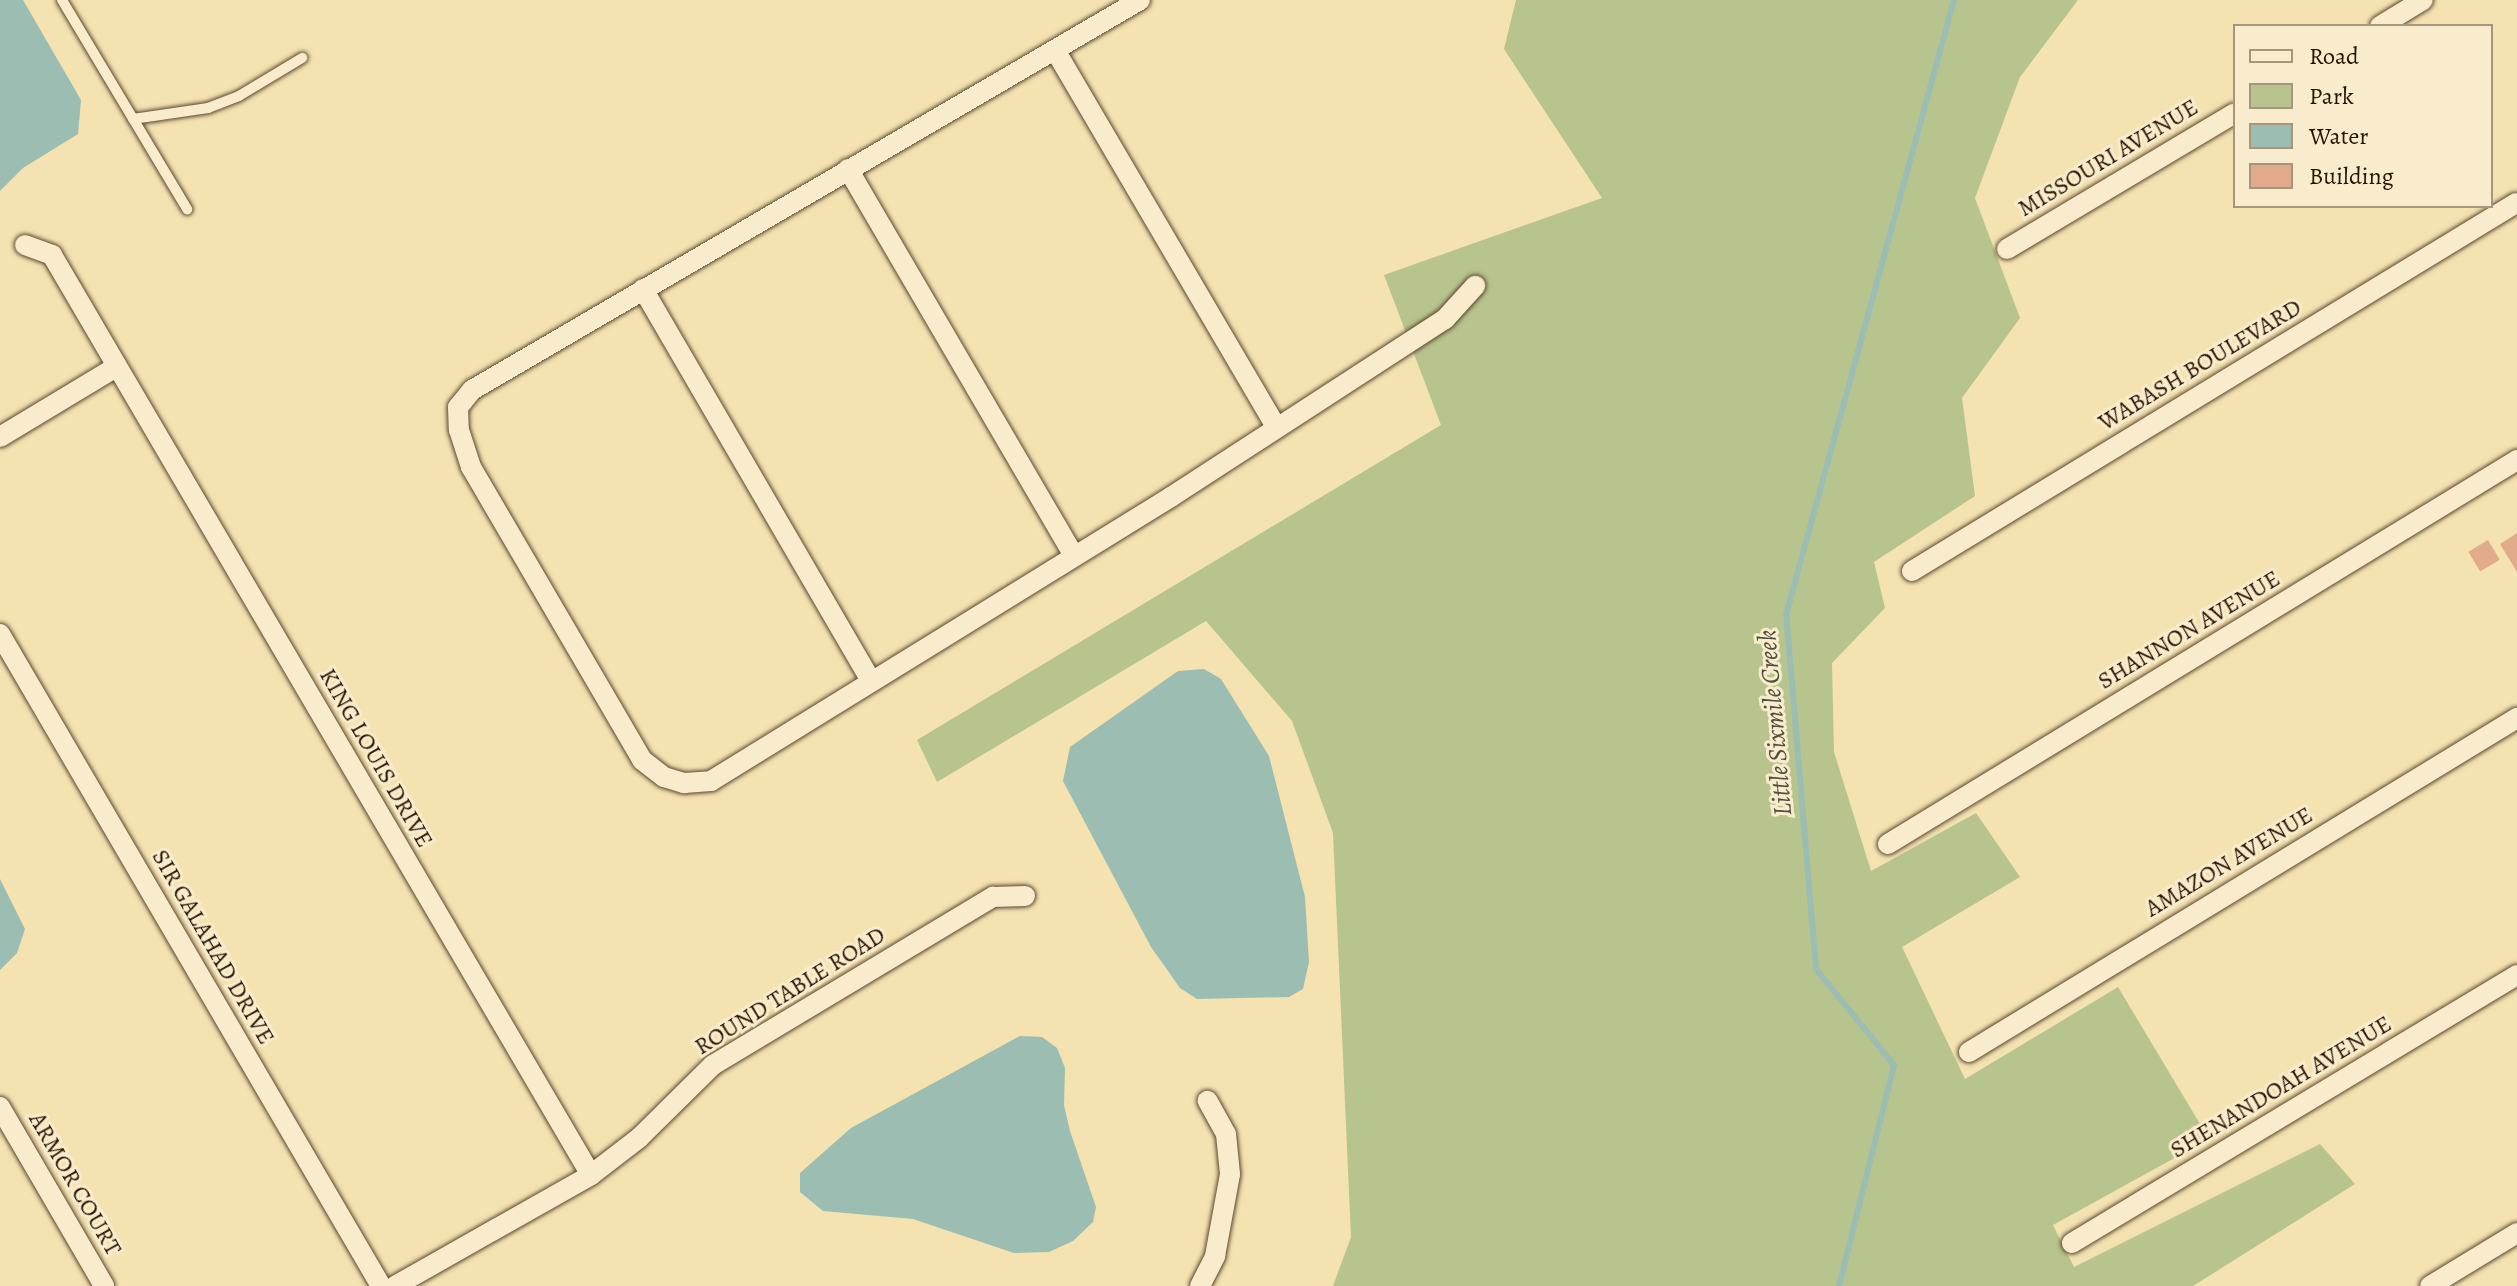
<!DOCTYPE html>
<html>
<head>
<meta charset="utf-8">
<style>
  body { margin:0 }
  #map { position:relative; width:2517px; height:1286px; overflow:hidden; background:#f4e2b1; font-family:Alegreya,serif }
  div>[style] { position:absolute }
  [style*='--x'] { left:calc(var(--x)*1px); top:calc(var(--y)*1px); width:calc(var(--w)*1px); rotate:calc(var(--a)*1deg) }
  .green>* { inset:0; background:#b8c48e }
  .water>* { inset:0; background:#9cbdb1 }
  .stream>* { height:6px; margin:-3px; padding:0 3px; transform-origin:3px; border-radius:3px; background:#9cbdb1 }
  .building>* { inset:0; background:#e2ac8c; transform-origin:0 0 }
  .roads { filter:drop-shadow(0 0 2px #5c472e) drop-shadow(0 0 2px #5c472e) }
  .service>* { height:10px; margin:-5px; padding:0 5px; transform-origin:5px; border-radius:5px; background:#f8eccc }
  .minor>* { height:20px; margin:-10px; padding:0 10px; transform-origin:10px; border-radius:10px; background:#f8eccc }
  span { translate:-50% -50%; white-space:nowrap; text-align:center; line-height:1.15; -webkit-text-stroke:6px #f8eccc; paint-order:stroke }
  .street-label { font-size:24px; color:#291302 }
  .water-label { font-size:26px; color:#514e3f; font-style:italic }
  .legend { position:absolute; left:2233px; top:24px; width:260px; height:184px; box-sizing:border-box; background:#f8eccc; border:2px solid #a5957b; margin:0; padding:10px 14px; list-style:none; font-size:24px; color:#291302 }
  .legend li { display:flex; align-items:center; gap:16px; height:40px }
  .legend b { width:40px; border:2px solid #a5957b }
</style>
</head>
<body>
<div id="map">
  <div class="green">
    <i style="clip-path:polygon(1516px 0,2078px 0,2020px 77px,1975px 198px,2020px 318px,1962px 398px,1975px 496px,1874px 562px,1885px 608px,1832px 663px,1834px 752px,1871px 871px,1976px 813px,2020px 877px,1902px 947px,1965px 1079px,2118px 987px,2209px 1139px,2053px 1225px,2074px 1267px,2320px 1144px,2355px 1184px,2193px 1286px,1333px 1286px,1351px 1237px,1333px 833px,1292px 721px,1206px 621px,937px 782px,917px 740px,1441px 425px,1384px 275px,1602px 198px,1504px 49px)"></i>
  </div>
  <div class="water">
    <i style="clip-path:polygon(0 0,23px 0,81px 100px,78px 134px,23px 168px,0 191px)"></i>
    <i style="clip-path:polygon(1204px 669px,1221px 679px,1269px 756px,1305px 897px,1309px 962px,1303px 989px,1289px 997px,1197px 999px,1180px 988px,1151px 947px,1063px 781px,1070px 747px,1178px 671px)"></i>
    <i style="clip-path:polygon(0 879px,25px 929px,17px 953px,0 970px)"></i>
    <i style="clip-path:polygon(1020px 1036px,1042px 1037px,1057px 1048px,1065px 1068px,1064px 1105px,1070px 1131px,1096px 1207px,1093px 1222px,1073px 1241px,1049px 1252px,1014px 1253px,913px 1219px,823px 1211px,800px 1192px,800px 1173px,851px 1128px)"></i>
  </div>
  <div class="stream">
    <i style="--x:1839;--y:1286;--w:228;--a:-76"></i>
    <i style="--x:1894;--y:1065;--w:124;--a:-129.1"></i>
    <i style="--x:1816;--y:969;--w:355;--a:-94.8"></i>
    <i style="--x:1786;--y:615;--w:638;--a:-74.72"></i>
  </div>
  <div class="building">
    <i style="clip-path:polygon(2517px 533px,2517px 572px,2500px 544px)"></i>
    <i style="left:2488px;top:540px;width:23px;height:23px;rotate:59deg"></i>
  </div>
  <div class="roads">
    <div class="service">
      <i style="--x:62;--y:0;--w:244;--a:59.1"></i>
      <i style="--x:133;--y:119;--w:76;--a:-8.3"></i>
      <i style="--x:208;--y:108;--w:33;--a:-21"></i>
      <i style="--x:239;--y:96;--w:74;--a:-31.1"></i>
    </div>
    <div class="minor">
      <i style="--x:1140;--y:0;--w:774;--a:149.72"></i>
      <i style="--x:472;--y:390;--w:22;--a:129"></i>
      <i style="--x:458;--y:407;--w:23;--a:88"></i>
      <i style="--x:459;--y:430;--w:39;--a:72"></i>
      <i style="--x:471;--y:467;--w:339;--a:59.7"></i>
      <i style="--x:642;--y:760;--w:28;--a:38"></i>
      <i style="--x:664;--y:777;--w:21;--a:17"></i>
      <i style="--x:684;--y:783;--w:27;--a:-4"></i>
      <i style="--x:711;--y:781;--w:541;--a:-31.69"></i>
      <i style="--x:1171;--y:497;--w:327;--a:-33"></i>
      <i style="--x:1445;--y:319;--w:45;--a:-47.7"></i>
      <i style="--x:2380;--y:26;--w:50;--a:-31.2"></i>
      <i style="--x:1055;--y:50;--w:438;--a:59.6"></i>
      <i style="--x:848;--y:169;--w:448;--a:59.7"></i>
      <i style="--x:25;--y:245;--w:29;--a:20"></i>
      <i style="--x:52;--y:255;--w:1066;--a:59.64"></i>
      <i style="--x:2007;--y:249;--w:265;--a:-30.8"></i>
      <i style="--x:643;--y:289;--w:453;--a:59.8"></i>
      <i style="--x:0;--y:437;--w:135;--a:-31.1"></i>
      <i style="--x:1912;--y:571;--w:707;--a:-31.35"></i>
      <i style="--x:0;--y:634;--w:755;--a:59.7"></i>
      <i style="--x:1888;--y:844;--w:737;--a:-31.4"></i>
      <i style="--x:1969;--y:1052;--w:642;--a:-31.36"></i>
      <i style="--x:0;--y:1107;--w:207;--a:59.8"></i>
      <i style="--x:2072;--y:1243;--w:519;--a:-31.06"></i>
      <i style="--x:395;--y:1286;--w:225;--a:-29.5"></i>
      <i style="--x:591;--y:1175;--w:61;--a:-37.6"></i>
      <i style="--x:639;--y:1138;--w:104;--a:-44.6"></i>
      <i style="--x:713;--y:1065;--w:327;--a:-31"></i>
      <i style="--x:993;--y:897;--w:32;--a:-2"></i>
      <i style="--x:1200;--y:1286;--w:34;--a:-63"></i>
      <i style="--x:1215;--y:1256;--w:83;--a:-79.6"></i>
      <i style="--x:1230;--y:1174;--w:40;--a:-95.7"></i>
      <i style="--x:1226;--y:1134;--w:38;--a:-119"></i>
      <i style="--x:2430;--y:1286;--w:102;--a:-31.3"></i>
    </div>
  </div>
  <div class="street-label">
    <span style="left:2108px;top:158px;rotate:-31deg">MISSOURI AVENUE</span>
    <span style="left:2200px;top:365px;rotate:-31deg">WABASH BOULEVARD</span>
    <span style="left:2189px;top:630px;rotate:-31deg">SHANNON AVENUE</span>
    <span style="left:376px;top:758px;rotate:60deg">KING LOUIS DRIVE</span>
    <span style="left:2229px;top:862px;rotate:-31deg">AMAZON AVENUE</span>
    <span style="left:213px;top:947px;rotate:60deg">SIR GALAHAD DRIVE</span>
    <span style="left:790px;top:991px;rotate:-32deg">ROUND TABLE ROAD</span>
    <span style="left:2281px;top:1087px;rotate:-31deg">SHENANDOAH AVENUE</span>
    <span style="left:75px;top:1184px;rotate:60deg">ARMOR COURT</span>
  </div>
  <div class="water-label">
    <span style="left:1775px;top:723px;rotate:-95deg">Little Sixmile Creek</span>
  </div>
  <ul class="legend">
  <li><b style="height:10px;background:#f8eccc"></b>Road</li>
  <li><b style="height:22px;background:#b8c48e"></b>Park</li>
  <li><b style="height:22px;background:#9cbdb1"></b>Water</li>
  <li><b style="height:22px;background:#e2ac8c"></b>Building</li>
  </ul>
</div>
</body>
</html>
